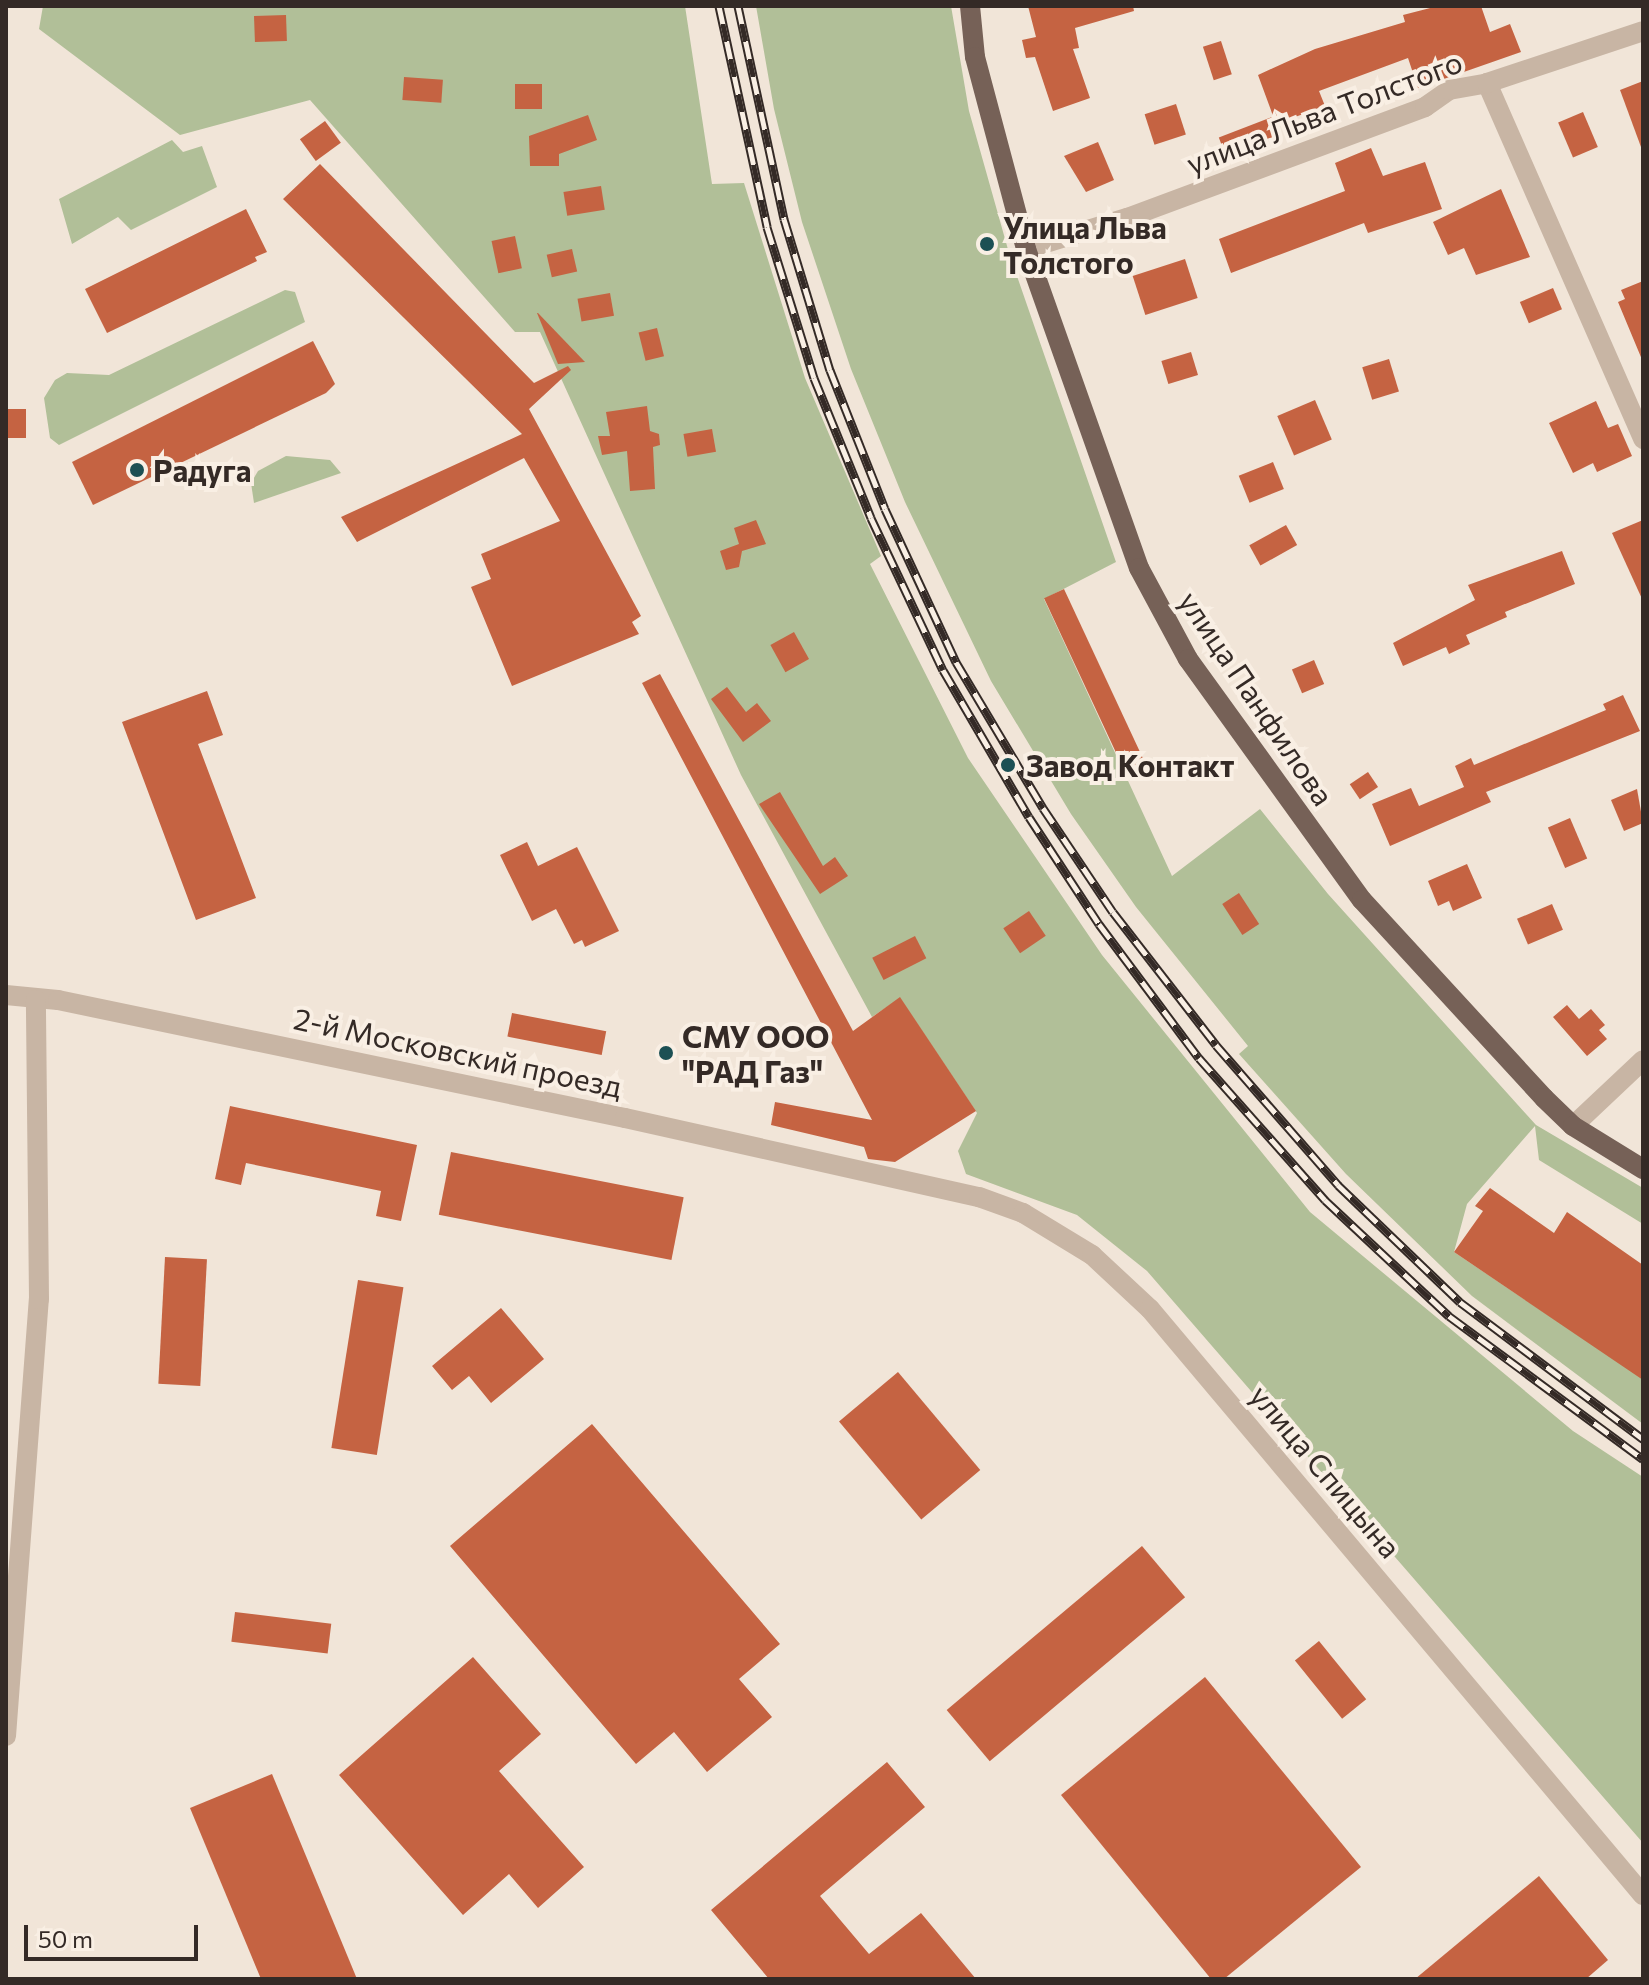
<!DOCTYPE html>
<html>
<head>
<meta charset="utf-8">
<style>
  body { margin:0 }
  #map { position:relative; width:1649px; height:1985px; overflow:hidden; background:#f1e5d8; font-family:Commissioner,sans-serif }
  div>[style] { position:absolute }
  [style*='--x'] { left:calc(var(--x)*1px); top:calc(var(--y)*1px); width:calc(var(--w)*1px); rotate:calc(var(--a)*1deg) }
  .green>* { inset:0; background:#b1bf98 }
  .building>* { inset:0; background:#c56342; transform-origin:0 0 }
  .minor>* { height:20px; margin:-10px; padding:0 10px; transform-origin:10px; border-radius:10px; background:#c8b5a4 }
  .major>* { height:20px; margin:-10px; padding:0 10px; transform-origin:10px; border-radius:10px; background:#766157 }
  .rail>* { height:9px; margin-top:-4.5px; transform-origin:0; background:repeating-linear-gradient(90deg,#f9efe4 0 18px,#342a26 0 36px); box-sizing:border-box; border-block:2px solid #342a26 }
  .dots>* { width:22px; height:22px; translate:-50% -50%; box-sizing:border-box; border:4px solid #f9efe4; border-radius:50% }
  span { translate:-50% -50%; white-space:nowrap; text-align:center; line-height:1.15; -webkit-text-stroke:8px #f9efe4; paint-order:stroke }
  .street-label { font-size:30px; color:#342a26 }
  .poi-label { font-size:30px; color:#342a26; font-weight:700 }
  .left { translate:0 -50%; text-align:left }
  .frame { position:absolute; inset:0; border:8px solid #342a26; pointer-events:none }
  .scale { position:absolute; left:24px; top:1925px; width:174px; height:36px; box-sizing:border-box; border:4px solid #342a26; border-top:0; padding-left:10px; font-size:24px; line-height:28px; white-space:nowrap; color:#342a26; -webkit-text-stroke:6px #f9efe4; paint-order:stroke }
</style>
</head>
<body>
<div id="map">
  <div class="green">
    <i style="clip-path:polygon(43px 6px,685px 6px,712px 184px,744px 183px,805px 378px,881px 556px,870px 564px,968px 758px,1102px 955px,1310px 1212px,1573px 1431px,1643px 1477px,1643px 1843px,1147px 1271px,1077px 1215px,966px 1174px,958px 1151px,977px 1113px,900px 998px,872px 1017px,741px 775px,540px 332px,515px 332px,310px 100px,180px 135px,39px 29px)"></i>
    <i style="clip-path:polygon(756px 6px,951px 6px,969px 111px,1009px 253px,1116px 562px,1044px 599px,1172px 876px,1260px 809px,1328px 894px,1536px 1125px,1643px 1188px,1643px 1224px,1539px 1160px,1535px 1126px,1467px 1204px,1454px 1252px,1643px 1379px,1643px 1424px,1472px 1296px,1346px 1174px,1239px 1054px,1248px 1046px,1136px 907px,1071px 814px,991px 681px,905px 502px,851px 369px,802px 222px,774px 109px)"></i>
    <i style="clip-path:polygon(172px 140px,183px 152px,202px 146px,217px 187px,131px 230px,118px 217px,72px 244px,59px 199px)"></i>
    <i style="clip-path:polygon(285px 290px,295px 292px,305px 322px,59px 445px,50px 438px,44px 398px,55px 380px,67px 373px,109px 375px)"></i>
    <i style="clip-path:polygon(286px 456px,330px 460px,341px 473px,254px 503px,251px 483px,258px 471px)"></i>
  </div>
  <div class="building">
    <i style="clip-path:polygon(1028px 6px,1133px 6px,1134px 11px,1075px 28px,1079px 48px,1073px 49px,1090px 98px,1053px 111px,1035px 57px,1026px 58px,1022px 40px,1036px 37px)"></i>
    <i style="clip-path:polygon(1438px 6px,1481px 6px,1490px 32px,1510px 24px,1521px 52px,1418px 88px,1408px 58px,1319px 91px,1325px 106px,1276px 124px,1258px 75px,1315px 49px,1405px 22px,1403px 15px)"></i>
    <i style="left:286px;top:15px;width:26px;height:32px;rotate:88deg"></i>
    <i style="left:1221px;top:41px;width:35px;height:19px;rotate:72deg"></i>
    <i style="left:404px;top:77px;width:39px;height:23px;rotate:4deg"></i>
    <i style="clip-path:polygon(1643px 81px,1643px 147px,1641px 147px,1620px 90px)"></i>
    <i style="left:515px;top:84px;width:27px;height:25px"></i>
    <i style="left:1176px;top:104px;width:32px;height:33px;rotate:72deg"></i>
    <i style="left:1583px;top:112px;width:38px;height:27px;rotate:67deg"></i>
    <i style="clip-path:polygon(588px 115px,597px 140px,559px 154px,559px 166px,530px 166px,529px 136px)"></i>
    <i style="left:1272px;top:117px;width:19px;height:57px;rotate:69deg"></i>
    <i style="left:325px;top:121px;width:27px;height:31px;rotate:54deg"></i>
    <i style="clip-path:polygon(1098px 142px,1114px 180px,1086px 192px,1064px 156px)"></i>
    <i style="clip-path:polygon(1371px 148px,1383px 176px,1425px 162px,1442px 209px,1368px 233px,1364px 223px,1231px 273px,1219px 239px,1345px 191px,1335px 163px)"></i>
    <i style="clip-path:polygon(320px 164px,534px 383px,568px 366px,571px 370px,529px 409px,641px 616px,632px 622px,639px 634px,512px 686px,471px 587px,491px 579px,481px 554px,560px 521px,524px 458px,357px 542px,341px 517px,522px 434px,283px 199px)"></i>
    <i style="left:601px;top:186px;width:24px;height:38px;rotate:81deg"></i>
    <i style="clip-path:polygon(1501px 189px,1530px 257px,1476px 275px,1464px 248px,1448px 255px,1433px 222px)"></i>
    <i style="clip-path:polygon(246px 209px,267px 252px,255px 257px,257px 261px,107px 333px,85px 289px)"></i>
    <i style="left:515px;top:236px;width:33px;height:24px;rotate:78deg"></i>
    <i style="left:572px;top:249px;width:23px;height:26px;rotate:77deg"></i>
    <i style="left:1185px;top:259px;width:41px;height:55px;rotate:72deg"></i>
    <i style="clip-path:polygon(1643px 281px,1643px 362px,1618px 302px,1625px 299px,1621px 290px)"></i>
    <i style="left:1553px;top:288px;width:23px;height:36px;rotate:67deg"></i>
    <i style="left:610px;top:293px;width:23px;height:33px;rotate:80deg"></i>
    <i style="clip-path:polygon(537px 313px,538px 313px,585px 362px,558px 364px)"></i>
    <i style="left:657px;top:328px;width:29px;height:19px;rotate:76deg"></i>
    <i style="clip-path:polygon(313px 341px,335px 384px,326px 393px,93px 505px,72px 462px)"></i>
    <i style="left:1191px;top:352px;width:24px;height:31px;rotate:73deg"></i>
    <i style="left:1389px;top:359px;width:34px;height:28px;rotate:73deg"></i>
    <i style="left:1315px;top:400px;width:43px;height:41px;rotate:67deg"></i>
    <i style="clip-path:polygon(1596px 401px,1608px 428px,1618px 424px,1632px 456px,1597px 472px,1593px 463px,1573px 473px,1549px 423px)"></i>
    <i style="clip-path:polygon(647px 406px,650px 431px,659px 434px,660px 445px,653px 447px,655px 489px,630px 491px,627px 451px,602px 455px,598px 436px,610px 436px,606px 412px)"></i>
    <i style="left:6px;top:409px;width:20px;height:29px"></i>
    <i style="left:712px;top:429px;width:23px;height:29px;rotate:80deg"></i>
    <i style="left:1273px;top:462px;width:29px;height:37px;rotate:68deg"></i>
    <i style="clip-path:polygon(756px 520px,766px 544px,742px 551px,739px 567px,726px 570px,720px 551px,739px 544px,734px 528px)"></i>
    <i style="clip-path:polygon(1643px 520px,1643px 601px,1612px 533px)"></i>
    <i style="left:1286px;top:525px;width:23px;height:42px;rotate:61deg"></i>
    <i style="clip-path:polygon(1562px 551px,1575px 584px,1505px 612px,1507px 617px,1466px 635px,1470px 644px,1449px 654px,1446px 647px,1403px 666px,1393px 643px,1475px 600px,1468px 585px)"></i>
    <i style="left:1064px;top:589px;width:195px;height:22px;rotate:65deg"></i>
    <i style="left:794px;top:632px;width:31px;height:27px;rotate:61deg"></i>
    <i style="left:1314px;top:660px;width:26px;height:24px;rotate:67deg"></i>
    <i style="clip-path:polygon(660px 674px,853px 1031px,900px 997px,976px 1111px,895px 1162px,868px 1159px,864px 1147px,771px 1125px,775px 1102px,872px 1120px,642px 683px)"></i>
    <i style="clip-path:polygon(727px 687px,746px 712px,757px 703px,771px 721px,743px 742px,711px 699px)"></i>
    <i style="clip-path:polygon(207px 691px,223px 735px,198px 744px,256px 898px,196px 920px,122px 722px)"></i>
    <i style="clip-path:polygon(1623px 695px,1640px 731px,1486px 792px,1491px 802px,1390px 846px,1372px 804px,1411px 788px,1419px 806px,1464px 787px,1455px 766px,1471px 758px,1474px 765px,1606px 710px,1603px 704px)"></i>
    <i style="left:1368px;top:772px;width:18px;height:22px;rotate:56deg"></i>
    <i style="clip-path:polygon(1637px 789px,1643px 823px,1624px 831px,1611px 800px)"></i>
    <i style="clip-path:polygon(780px 792px,823px 866px,835px 857px,848px 876px,820px 894px,759px 804px)"></i>
    <i style="left:1570px;top:818px;width:44px;height:24px;rotate:67deg"></i>
    <i style="clip-path:polygon(527px 842px,538px 866px,577px 847px,619px 931px,585px 947px,582px 940px,574px 944px,556px 909px,532px 921px,500px 855px)"></i>
    <i style="clip-path:polygon(1467px 864px,1482px 898px,1453px 911px,1449px 901px,1438px 906px,1428px 881px)"></i>
    <i style="left:1239px;top:893px;width:37px;height:20px;rotate:57deg"></i>
    <i style="left:1552px;top:904px;width:28px;height:38px;rotate:67deg"></i>
    <i style="left:1029px;top:911px;width:30px;height:31px;rotate:56deg"></i>
    <i style="left:915px;top:936px;width:25px;height:48px;rotate:63deg"></i>
    <i style="clip-path:polygon(1567px 1005px,1579px 1019px,1591px 1009px,1605px 1025px,1599px 1030px,1607px 1039px,1587px 1056px,1553px 1017px)"></i>
    <i style="left:512px;top:1013px;width:96px;height:24px;rotate:11deg"></i>
    <i style="clip-path:polygon(230px 1106px,417px 1145px,401px 1221px,376px 1216px,381px 1191px,246px 1163px,241px 1185px,215px 1179px)"></i>
    <i style="left:451px;top:1152px;width:237px;height:64px;rotate:11deg"></i>
    <i style="clip-path:polygon(1490px 1188px,1554px 1233px,1567px 1212px,1643px 1265px,1643px 1380px,1454px 1252px,1483px 1211px,1475px 1206px)"></i>
    <i style="left:165px;top:1257px;width:42px;height:127px;rotate:3deg"></i>
    <i style="left:358px;top:1280px;width:46px;height:170px;rotate:9deg"></i>
    <i style="clip-path:polygon(501px 1308px,544px 1359px,491px 1403px,469px 1376px,452px 1390px,432px 1366px)"></i>
    <i style="left:898px;top:1372px;width:128px;height:77px;rotate:50deg"></i>
    <i style="clip-path:polygon(592px 1424px,780px 1644px,739px 1679px,772px 1717px,707px 1772px,674px 1732px,636px 1764px,450px 1546px)"></i>
    <i style="left:1142px;top:1546px;width:67px;height:255px;rotate:50deg"></i>
    <i style="left:235px;top:1612px;width:97px;height:30px;rotate:7deg"></i>
    <i style="left:1319px;top:1641px;width:75px;height:31px;rotate:51deg"></i>
    <i style="clip-path:polygon(473px 1657px,541px 1734px,499px 1771px,584px 1867px,538px 1908px,509px 1874px,463px 1915px,339px 1775px)"></i>
    <i style="clip-path:polygon(1205px 1677px,1361px 1867px,1224px 1979px,1211px 1979px,1061px 1795px)"></i>
    <i style="clip-path:polygon(887px 1762px,925px 1807px,820px 1896px,869px 1954px,921px 1913px,976px 1979px,769px 1979px,711px 1910px)"></i>
    <i style="clip-path:polygon(272px 1774px,357px 1979px,261px 1979px,190px 1808px)"></i>
    <i style="clip-path:polygon(1539px 1876px,1608px 1960px,1586px 1979px,1415px 1979px)"></i>
  </div>
  <div class="minor">
    <i style="--x:1487;--y:83;--w:389;--a:66.3"></i>
    <i style="--x:1026;--y:249;--w:106;--a:-17.1"></i>
    <i style="--x:1127;--y:218;--w:318;--a:-20.4"></i>
    <i style="--x:1425;--y:107;--w:29;--a:-35"></i>
    <i style="--x:1449;--y:90;--w:39;--a:-10"></i>
    <i style="--x:1487;--y:83;--w:164;--a:-18.4"></i>
    <i style="--x:6;--y:995;--w:52;--a:5.5"></i>
    <i style="--x:58;--y:1000;--w:579;--a:11.76"></i>
    <i style="--x:625;--y:1118;--w:363;--a:12.6"></i>
    <i style="--x:979;--y:1197;--w:47;--a:20"></i>
    <i style="--x:1023;--y:1213;--w:81;--a:31.3"></i>
    <i style="--x:1092;--y:1255;--w:79;--a:43"></i>
    <i style="--x:1150;--y:1309;--w:766;--a:49.93"></i>
    <i style="--x:1573;--y:1126;--w:96;--a:-43.3"></i>
    <i style="--x:6;--y:1736;--w:438;--a:-85.7"></i>
    <i style="--x:39;--y:1299;--w:299;--a:-90.6"></i>
  </div>
  <div class="major">
    <i style="--x:970;--y:6;--w:51;--a:84.4"></i>
    <i style="--x:975;--y:57;--w:199;--a:75.1"></i>
    <i style="--x:1026;--y:249;--w:338;--a:70.5"></i>
    <i style="--x:1139;--y:568;--w:103;--a:61.7"></i>
    <i style="--x:1188;--y:659;--w:297;--a:54.2"></i>
    <i style="--x:1362;--y:900;--w:269;--a:47.4"></i>
    <i style="--x:1544;--y:1098;--w:40;--a:44"></i>
    <i style="--x:1573;--y:1126;--w:82;--a:31.6"></i>
  </div>
  <div class="rail">
    <i style="--x:719;--y:6;--w:226;--a:77.7"></i>
    <i style="--x:767;--y:227;--w:158;--a:72.7"></i>
    <i style="--x:814;--y:378;--w:151;--a:67.8"></i>
    <i style="--x:871;--y:518;--w:168;--a:64.7"></i>
    <i style="--x:943;--y:670;--w:170;--a:59.7"></i>
    <i style="--x:1029;--y:817;--w:128;--a:56.8"></i>
    <i style="--x:1099;--y:924;--w:167;--a:53.3"></i>
    <i style="--x:1199;--y:1058;--w:190;--a:48.4"></i>
    <i style="--x:1325;--y:1200;--w:170;--a:43.1"></i>
    <i style="--x:1449;--y:1316;--w:241;--a:36.4"></i>
    <i style="--x:738;--y:6;--w:218;--a:77.8"></i>
    <i style="--x:784;--y:219;--w:158;--a:73.1"></i>
    <i style="--x:830;--y:370;--w:149;--a:68.4"></i>
    <i style="--x:885;--y:509;--w:169;--a:65.1"></i>
    <i style="--x:956;--y:662;--w:170;--a:59.2"></i>
    <i style="--x:1043;--y:808;--w:125;--a:56.1"></i>
    <i style="--x:1113;--y:912;--w:168;--a:52.2"></i>
    <i style="--x:1216;--y:1045;--w:186;--a:48.9"></i>
    <i style="--x:1338;--y:1185;--w:169;--a:43.8"></i>
    <i style="--x:1460;--y:1302;--w:229;--a:36.8"></i>
  </div>
  <div class="dots">
    <i style="left:987px;top:244px;background:#1c5054"></i>
    <i style="left:137px;top:470px;background:#1c5054"></i>
    <i style="left:1008px;top:765px;background:#1c5054"></i>
    <i style="left:666px;top:1053px;background:#1c5054"></i>
  </div>
  <div class="street-label">
    <span style="left:1324px;top:112px;rotate:-21deg">улица Льва Толстого</span>
    <span style="left:1257px;top:698px;rotate:56deg">улица Панфилова</span>
    <span style="left:458px;top:1052px;rotate:12deg">2-й Московский проезд</span>
    <span style="left:1326px;top:1471px;rotate:50deg">улица Спицына</span>
  </div>
  <div class="poi-label">
    <span class="left" style="left:1003px;top:244px">Улица Льва<br>Толстого</span>
    <span class="left" style="left:153px;top:470px">Радуга</span>
    <span class="left" style="left:1026px;top:765px">Завод Контакт</span>
    <span class="left" style="left:682px;top:1053px">СМУ ООО<br>"РАД Газ"</span>
  </div>
  <div class="frame"></div>
  <div class="scale">50 m</div>
</div>
</body>
</html>
